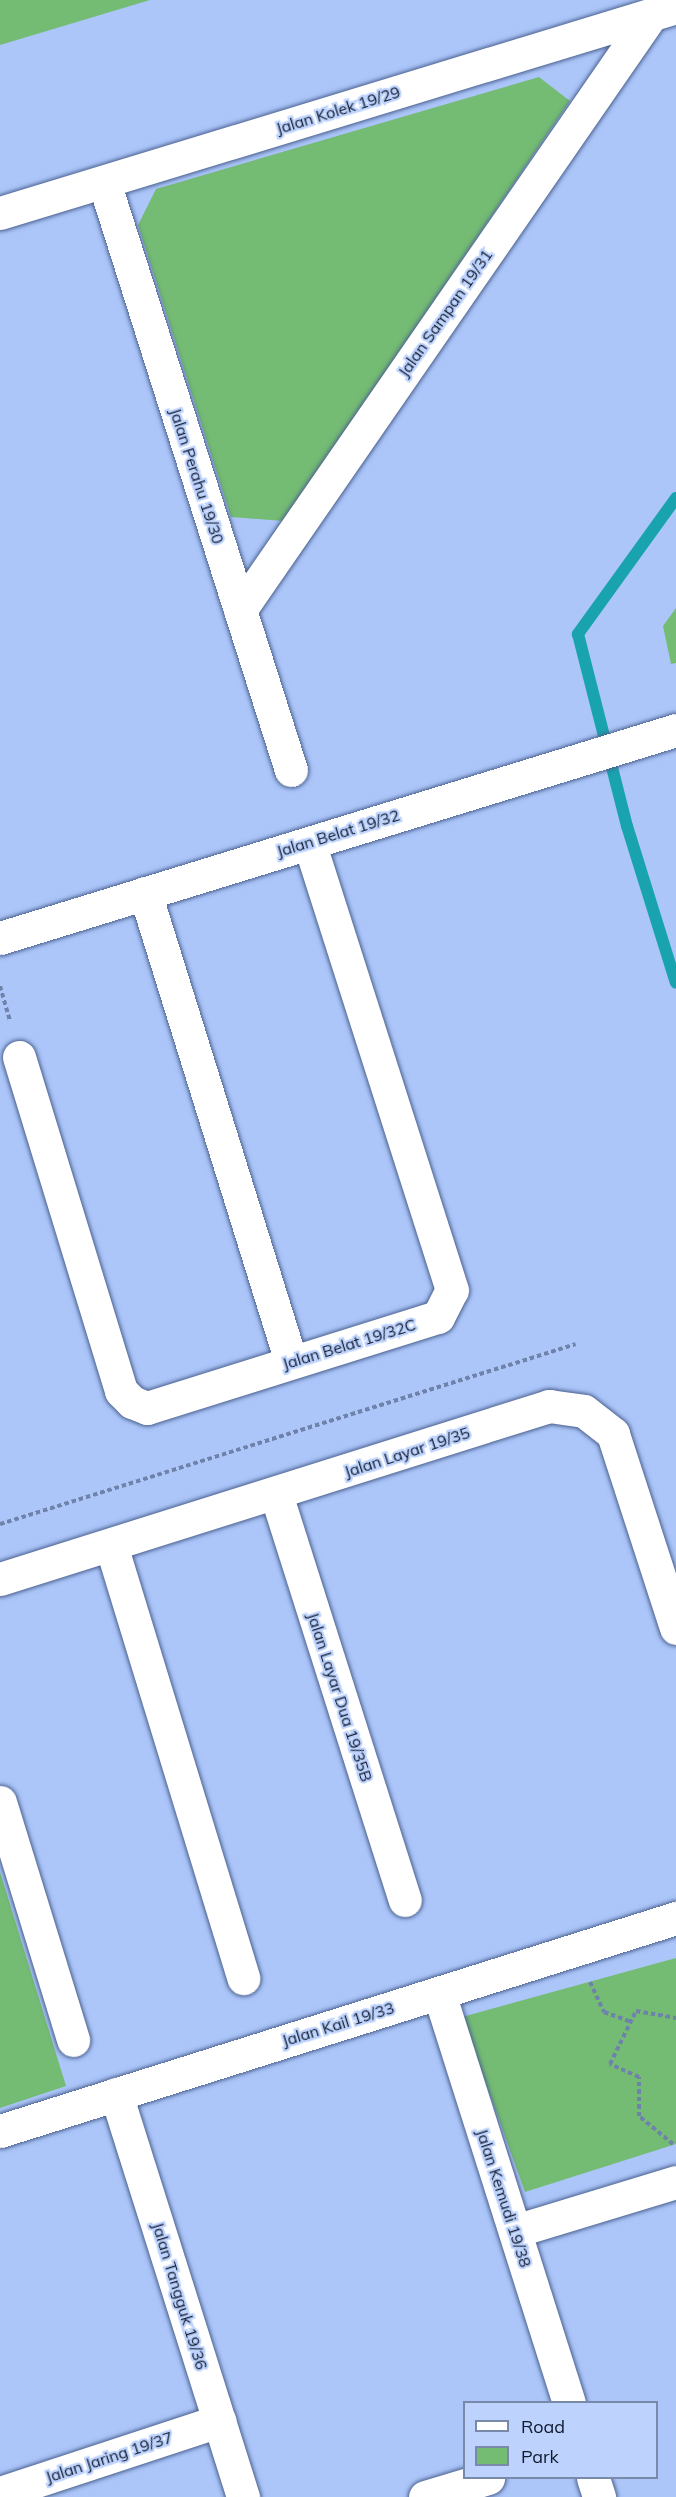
<!DOCTYPE html>
<html>
<head>
<meta charset="utf-8">
<style>
  body { margin:0 }
  #map { position:relative; width:676px; height:2497px; overflow:hidden; background:#acc6fa; font-family:Mulish,sans-serif }
  div>[style] { position:absolute }
  [style*='--x'] { left:calc(var(--x)*1px); top:calc(var(--y)*1px); width:calc(var(--w)*1px); rotate:calc(var(--a)*1deg) }
  .green>* { inset:0; background:#74bb73 }
  .stream>* { height:12px; margin:-6px; padding:0 6px; transform-origin:6px; border-radius:6px; background:#19a3af }
  .path>* { height:4px; margin-top:-2px; transform-origin:0; background:repeating-linear-gradient(90deg,#6f82a9 0 4.5px,transparent 0 7.5px) }
  .roads { filter:drop-shadow(0 0 2px #4b618f) drop-shadow(0 0 2px #4b618f) }
  .minor>* { height:33px; margin:-16.5px; padding:0 16.5px; transform-origin:16.5px; border-radius:16.5px; background:#fff }
  span { translate:-50% -50%; white-space:nowrap; text-align:center; line-height:1.15; -webkit-text-stroke:4.5px #bdd3fd; paint-order:stroke }
  .street-label { font-size:16px; color:#121b2e }
  .legend { position:absolute; left:463px; top:2401px; width:195px; height:78px; box-sizing:border-box; background:#bdd3fd; border:2px solid #7989aa; margin:0; padding:8px 10px; list-style:none; font-size:18px; color:#121b2e }
  .legend li { display:flex; align-items:center; gap:12px; height:30px }
  .legend b { width:30px; border:2px solid #7989aa }
</style>
</head>
<body>
<div id="map">
  <div class="green">
    <i style="clip-path:polygon(0 0,150px 0,0 45px)"></i>
    <i style="clip-path:polygon(539px 77px,570px 101px,284px 521px,231px 517px,138px 225px,156px 189px)"></i>
    <i style="clip-path:polygon(676px 608px,676px 663px,671px 664px,663px 626px)"></i>
    <i style="clip-path:polygon(0 1872px,66px 2086px,0 2108px)"></i>
    <i style="clip-path:polygon(676px 1958px,676px 2144px,525px 2192px,462px 2017px)"></i>
  </div>
  <div class="stream">
    <i style="--x:676;--y:498;--w:168;--a:125.8"></i>
    <i style="--x:578;--y:634;--w:198;--a:75.7"></i>
    <i style="--x:627;--y:826;--w:164;--a:72.7"></i>
  </div>
  <div class="path">
    <i style="--x:0;--y:986;--w:36;--a:74"></i>
    <i style="--x:0;--y:1524;--w:603;--a:-17.35"></i>
    <i style="--x:590;--y:1982;--w:33;--a:65"></i>
    <i style="--x:604;--y:2012;--w:29;--a:20"></i>
    <i style="--x:673;--y:2144;--w:44;--a:-140.5"></i>
    <i style="--x:639;--y:2116;--w:39;--a:-90"></i>
    <i style="--x:639;--y:2077;--w:32;--a:-156"></i>
    <i style="--x:610;--y:2064;--w:59;--a:-63.9"></i>
    <i style="--x:636;--y:2011;--w:41;--a:9.9"></i>
  </div>
  <div class="roads">
    <div class="minor">
      <i style="--x:104;--y:182;--w:617;--a:72.36"></i>
      <i style="--x:0;--y:213;--w:707;--a:-16.95"></i>
      <i style="--x:240;--y:610;--w:723;--a:-55.36"></i>
      <i style="--x:145;--y:893;--w:491;--a:72.7"></i>
      <i style="--x:0;--y:938;--w:707;--a:-17.1"></i>
      <i style="--x:19;--y:1057;--w:349;--a:73"></i>
      <i style="--x:121;--y:1391;--w:16;--a:45"></i>
      <i style="--x:132;--y:1402;--w:16;--a:22"></i>
      <i style="--x:147;--y:1408;--w:305;--a:-17.4"></i>
      <i style="--x:438;--y:1317;--w:30;--a:-63"></i>
      <i style="--x:452;--y:1290;--w:469;--a:-107.7"></i>
      <i style="--x:276;--y:1494;--w:426;--a:72.4"></i>
      <i style="--x:111;--y:1545;--w:453;--a:73"></i>
      <i style="--x:0;--y:1579;--w:576;--a:-17.49"></i>
      <i style="--x:549;--y:1406;--w:35;--a:8"></i>
      <i style="--x:584;--y:1411;--w:37;--a:38"></i>
      <i style="--x:613;--y:1434;--w:204;--a:72"></i>
      <i style="--x:0;--y:1802;--w:249;--a:72.9"></i>
      <i style="--x:439;--y:1993;--w:429;--a:72.4"></i>
      <i style="--x:116;--y:2094;--w:423;--a:72.5"></i>
      <i style="--x:0;--y:2131;--w:709;--a:-17.49"></i>
      <i style="--x:515;--y:2231;--w:168;--a:-16.9"></i>
      <i style="--x:593;--y:2478;--w:20;--a:72"></i>
      <i style="--x:0;--y:2493;--w:231;--a:-18.2"></i>
      <i style="--x:425;--y:2497;--w:66;--a:-16.8"></i>
    </div>
  </div>
  <div class="street-label">
    <span style="left:338px;top:110px;rotate:-17deg">Jalan Kolek 19/29</span>
    <span style="left:445px;top:313px;rotate:-55deg">Jalan Sampan 19/31</span>
    <span style="left:197px;top:476px;rotate:72deg">Jalan Perahu 19/30</span>
    <span style="left:338px;top:833px;rotate:-17deg">Jalan Belat 19/32</span>
    <span style="left:349px;top:1344px;rotate:-17deg">Jalan Belat 19/32C</span>
    <span style="left:407px;top:1452px;rotate:-18deg">Jalan Layar 19/35</span>
    <span style="left:340px;top:1697px;rotate:72deg">Jalan Layar Dua 19/35B</span>
    <span style="left:338px;top:2024px;rotate:-17deg">Jalan Kail 19/33</span>
    <span style="left:504px;top:2198px;rotate:72deg">Jalan Kemudi 19/38</span>
    <span style="left:180px;top:2296px;rotate:73deg">Jalan Tangguk 19/36</span>
    <span style="left:109px;top:2457px;rotate:-18deg">Jalan Jaring 19/37</span>
  </div>
  <ul class="legend">
  <li><b style="height:8px;background:#fff"></b>Road</li>
  <li><b style="height:16px;background:#74bb73"></b>Park</li>
  </ul>
</div>
</body>
</html>
